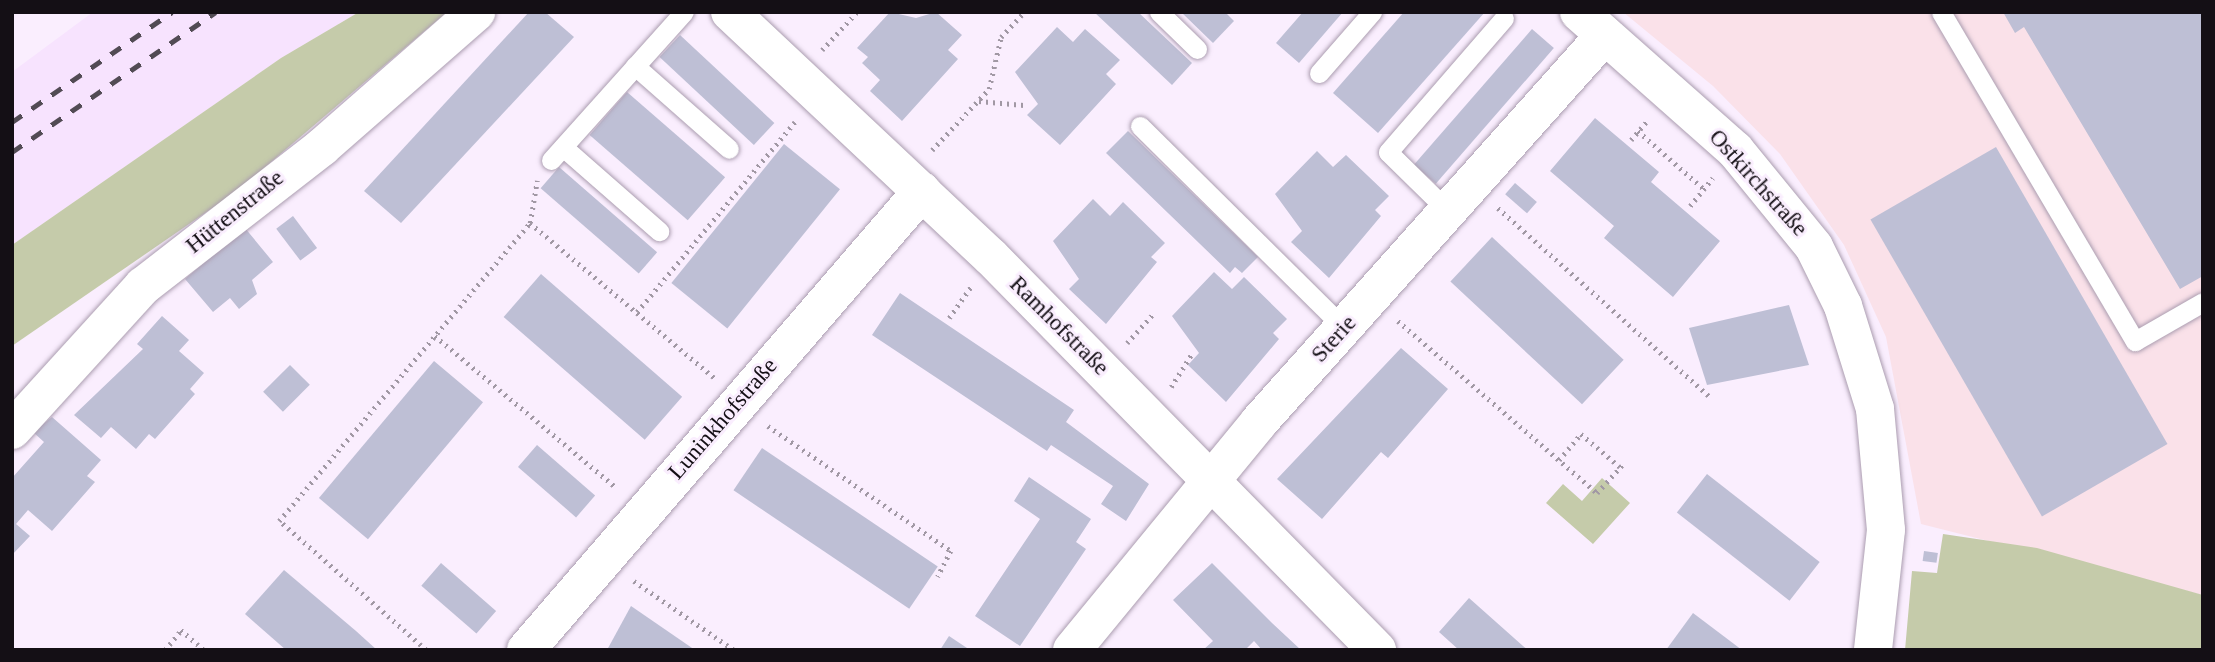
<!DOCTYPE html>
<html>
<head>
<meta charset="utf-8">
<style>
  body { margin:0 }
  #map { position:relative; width:2215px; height:662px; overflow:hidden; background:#faeefe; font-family:"Times New Roman",serif }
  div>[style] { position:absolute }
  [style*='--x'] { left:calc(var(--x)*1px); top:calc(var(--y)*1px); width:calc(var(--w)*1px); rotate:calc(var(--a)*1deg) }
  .built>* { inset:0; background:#f7e3fe }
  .industrial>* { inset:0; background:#fae1e9 }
  .green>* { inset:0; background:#c5cbaa }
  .building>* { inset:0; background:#bebfd5; transform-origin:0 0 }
  .path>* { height:4.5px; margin-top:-2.25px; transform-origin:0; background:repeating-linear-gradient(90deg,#a198a4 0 2px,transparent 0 7px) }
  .roads { filter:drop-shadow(0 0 2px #ab9db0) drop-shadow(0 0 2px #ab9db0) }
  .lane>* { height:19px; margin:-9.5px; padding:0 9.5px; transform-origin:9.5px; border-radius:9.5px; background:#fff }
  .street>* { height:38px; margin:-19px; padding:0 19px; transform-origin:19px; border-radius:19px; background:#fff }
  .rail>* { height:5px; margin-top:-2.5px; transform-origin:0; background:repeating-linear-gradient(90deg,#524b54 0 12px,transparent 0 24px) }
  span { translate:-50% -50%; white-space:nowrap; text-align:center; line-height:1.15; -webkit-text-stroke:6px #faeefe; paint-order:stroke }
  .street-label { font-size:23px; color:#140f15 }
  .frame { position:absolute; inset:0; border:14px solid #140f15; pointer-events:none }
</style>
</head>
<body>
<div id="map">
  <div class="built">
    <i style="clip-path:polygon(93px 12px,359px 12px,281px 58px,12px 245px,12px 72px)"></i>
  </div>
  <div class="industrial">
    <i style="clip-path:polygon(1623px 12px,2203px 12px,2203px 595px,1921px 524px,1886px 337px,1844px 245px,1780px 154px,1713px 86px)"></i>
  </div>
  <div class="green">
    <i style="clip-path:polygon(359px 12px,447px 12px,237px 191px,12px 346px,12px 245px,281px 58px)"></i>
    <i style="clip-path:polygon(1602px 478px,1630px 503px,1593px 544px,1546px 503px,1563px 484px,1582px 501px)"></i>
    <i style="clip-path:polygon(1943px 534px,2037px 548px,2203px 595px,2203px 650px,1905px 650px,1912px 571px,1937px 573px)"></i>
  </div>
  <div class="building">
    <i style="clip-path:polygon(529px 12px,545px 12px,574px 37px,401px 223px,364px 191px)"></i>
    <i style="clip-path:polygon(890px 12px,916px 18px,936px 12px,962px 35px,948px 50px,958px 59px,902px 121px,870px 91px,880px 80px,862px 63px,868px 57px,857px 48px)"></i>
    <i style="clip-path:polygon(1094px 12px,1138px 12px,1192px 63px,1172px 85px)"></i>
    <i style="clip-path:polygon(1181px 12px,1225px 12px,1234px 21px,1213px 43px)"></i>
    <i style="clip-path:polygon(1303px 12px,1343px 12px,1299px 63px,1276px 43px)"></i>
    <i style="clip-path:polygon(1404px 12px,1485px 12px,1378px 133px,1333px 93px)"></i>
    <i style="clip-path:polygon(2003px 12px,2203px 12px,2203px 276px,2180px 289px,2024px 27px,2015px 33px)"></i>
    <i style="clip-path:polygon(1057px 27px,1073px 42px,1085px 29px,1120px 60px,1106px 74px,1116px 84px,1060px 145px,1027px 115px,1038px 104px,1015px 72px)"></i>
    <i style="left:1532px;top:29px;width:29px;height:180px;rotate:41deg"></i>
    <i style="left:680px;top:35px;width:129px;height:30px;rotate:43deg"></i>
    <i style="left:627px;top:92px;width:130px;height:57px;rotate:41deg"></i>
    <i style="clip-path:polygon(1595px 118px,1659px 172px,1651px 182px,1720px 241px,1673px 297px,1604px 238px,1614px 226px,1550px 171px)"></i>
    <i style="clip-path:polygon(1128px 131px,1258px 257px,1242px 273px,1235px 267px,1230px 273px,1106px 153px)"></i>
    <i style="left:784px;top:144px;width:72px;height:179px;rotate:39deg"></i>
    <i style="left:1996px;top:147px;width:343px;height:145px;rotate:60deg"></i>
    <i style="clip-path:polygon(1317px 151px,1333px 167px,1346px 155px,1389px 196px,1375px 210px,1381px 216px,1329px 278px,1291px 242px,1302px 231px,1275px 194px)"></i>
    <i style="left:559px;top:167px;width:130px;height:28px;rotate:41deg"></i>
    <i style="left:1515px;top:183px;width:29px;height:15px;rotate:41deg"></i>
    <i style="clip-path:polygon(1093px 199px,1110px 216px,1123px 202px,1165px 243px,1151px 257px,1157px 262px,1106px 324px,1069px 289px,1079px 279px,1053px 241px)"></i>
    <i style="left:293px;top:216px;width:40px;height:21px;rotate:53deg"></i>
    <i style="clip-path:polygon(245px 228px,273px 262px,252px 280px,257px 294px,239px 309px,230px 298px,213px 312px,185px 279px)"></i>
    <i style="left:1492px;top:237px;width:180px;height:61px;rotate:43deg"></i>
    <i style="clip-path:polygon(1214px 272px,1232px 289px,1244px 277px,1287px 319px,1273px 333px,1279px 339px,1226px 402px,1188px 365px,1199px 353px,1172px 316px)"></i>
    <i style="left:541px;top:274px;width:187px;height:57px;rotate:41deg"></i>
    <i style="clip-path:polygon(900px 293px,1074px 410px,1066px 422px,1149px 484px,1126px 521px,1101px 504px,1113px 486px,1051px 445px,1047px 451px,872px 335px)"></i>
    <i style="clip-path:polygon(1789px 305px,1809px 365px,1707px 385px,1689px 328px)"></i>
    <i style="clip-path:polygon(162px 316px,189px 340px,179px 351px,204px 373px,190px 389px,195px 394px,155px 439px,149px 434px,136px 449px,111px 427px,101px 438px,74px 415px,143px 349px,137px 344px)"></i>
    <i style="clip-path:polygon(1401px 348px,1448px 389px,1388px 458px,1381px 452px,1322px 519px,1277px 479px)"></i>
    <i style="left:434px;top:361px;width:64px;height:179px;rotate:40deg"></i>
    <i style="left:290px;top:365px;width:28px;height:38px;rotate:45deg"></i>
    <i style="clip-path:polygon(52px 417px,101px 460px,87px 476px,95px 482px,52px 531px,28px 510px,16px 524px,30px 536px,12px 555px,12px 478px,44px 442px,33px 432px)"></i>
    <i style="left:537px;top:445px;width:77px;height:29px;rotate:41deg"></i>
    <i style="left:762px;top:448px;width:212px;height:51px;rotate:34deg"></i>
    <i style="left:1707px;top:474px;width:143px;height:49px;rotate:38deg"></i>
    <i style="clip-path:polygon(1029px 477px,1091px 519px,1076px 542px,1086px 549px,1020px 646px,975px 616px,1040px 519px,1014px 501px)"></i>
    <i style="left:1924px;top:551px;width:14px;height:10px;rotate:8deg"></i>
    <i style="left:441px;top:563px;width:73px;height:30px;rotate:41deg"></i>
    <i style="clip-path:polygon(1212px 563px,1272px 623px,1301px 650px,1262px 650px,1254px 641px,1245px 650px,1203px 650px,1213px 641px,1173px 600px)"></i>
    <i style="clip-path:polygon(284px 570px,356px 631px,377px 650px,286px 650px,245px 614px)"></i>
    <i style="clip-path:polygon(1469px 598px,1523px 646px,1528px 650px,1459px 650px,1439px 632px)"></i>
    <i style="clip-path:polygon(631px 606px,695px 650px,607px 650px)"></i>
    <i style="clip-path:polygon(1693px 613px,1742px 650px,1666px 650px)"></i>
    <i style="clip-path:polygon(949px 636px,970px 650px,940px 650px)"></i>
  </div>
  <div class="path">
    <i style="--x:822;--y:50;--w:52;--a:-47.4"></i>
    <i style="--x:979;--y:101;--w:45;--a:5.1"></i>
    <i style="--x:1638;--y:131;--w:88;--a:41.3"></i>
    <i style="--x:1631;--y:140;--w:25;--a:-50"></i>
    <i style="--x:932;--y:150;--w:83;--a:-46.9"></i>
    <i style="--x:989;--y:89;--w:53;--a:-77"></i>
    <i style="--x:1001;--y:37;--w:34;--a:-47"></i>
    <i style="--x:1690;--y:206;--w:36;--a:-51"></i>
    <i style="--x:1498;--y:208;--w:283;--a:41.7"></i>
    <i style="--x:530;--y:223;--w:241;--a:40"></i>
    <i style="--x:637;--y:312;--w:247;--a:-50.3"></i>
    <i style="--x:949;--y:318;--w:39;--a:-55"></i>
    <i style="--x:1398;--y:321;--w:263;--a:40.8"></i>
    <i style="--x:1597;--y:493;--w:39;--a:-48"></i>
    <i style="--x:435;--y:336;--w:237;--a:39.9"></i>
    <i style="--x:1127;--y:343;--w:39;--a:-48"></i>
    <i style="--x:1171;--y:387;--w:38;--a:-58"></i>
    <i style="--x:768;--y:426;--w:222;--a:34.3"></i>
    <i style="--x:951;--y:551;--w:29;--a:117"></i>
    <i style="--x:1559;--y:460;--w:34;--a:-50"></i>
    <i style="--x:1581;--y:434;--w:51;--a:40.2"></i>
    <i style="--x:634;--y:581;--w:121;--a:34.6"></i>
    <i style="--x:165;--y:650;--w:26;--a:-51"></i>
    <i style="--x:181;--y:630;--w:30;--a:41"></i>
    <i style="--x:426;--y:650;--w:196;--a:-138.7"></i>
    <i style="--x:279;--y:521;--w:390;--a:-49.9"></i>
    <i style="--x:530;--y:223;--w:43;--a:-80.5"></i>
  </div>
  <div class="roads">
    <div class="lane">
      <i style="--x:1159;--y:12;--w:53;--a:44.2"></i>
      <i style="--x:1941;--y:12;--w:382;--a:59.5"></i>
      <i style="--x:2135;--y:341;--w:78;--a:-29.8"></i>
      <i style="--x:635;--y:66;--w:125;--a:41.4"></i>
      <i style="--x:1319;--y:73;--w:81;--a:-49"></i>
      <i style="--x:1140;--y:126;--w:287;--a:44.7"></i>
      <i style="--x:563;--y:147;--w:128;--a:41.2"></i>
      <i style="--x:551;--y:160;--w:199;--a:-48.1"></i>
      <i style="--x:1448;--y:211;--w:84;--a:-135.5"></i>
      <i style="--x:1388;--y:152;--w:177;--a:-49.1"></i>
    </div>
    <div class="street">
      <i style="--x:730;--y:12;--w:358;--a:43.2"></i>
      <i style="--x:991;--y:257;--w:551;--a:45.51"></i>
      <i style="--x:1579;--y:12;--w:208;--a:41.5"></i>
      <i style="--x:1735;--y:150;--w:125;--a:50.8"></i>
      <i style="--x:1814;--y:247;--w:66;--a:63.8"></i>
      <i style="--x:1843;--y:306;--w:108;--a:72.7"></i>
      <i style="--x:1875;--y:409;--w:121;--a:84.8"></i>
      <i style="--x:1886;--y:530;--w:121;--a:96.2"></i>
      <i style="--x:12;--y:430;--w:195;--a:-47.7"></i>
      <i style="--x:143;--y:286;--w:227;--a:-37.8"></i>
      <i style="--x:322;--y:147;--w:205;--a:-41.2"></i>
      <i style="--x:526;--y:650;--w:606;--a:-49.21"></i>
      <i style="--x:1072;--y:650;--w:295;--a:-50.6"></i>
      <i style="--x:1259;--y:422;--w:519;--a:-48.2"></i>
    </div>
  </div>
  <div class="rail">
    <i style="--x:12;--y:122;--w:194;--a:-34.5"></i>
    <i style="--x:12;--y:152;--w:247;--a:-34.5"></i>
  </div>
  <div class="street-label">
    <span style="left:1758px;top:183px;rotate:48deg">Ostkirchstraße</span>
    <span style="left:235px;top:212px;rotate:-39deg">Hüttenstraße</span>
    <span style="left:1059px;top:326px;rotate:45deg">Ramhofstraße</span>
    <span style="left:1334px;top:339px;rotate:-48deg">Sterie</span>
    <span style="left:723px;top:419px;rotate:-49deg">Luninkhofstraße</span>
  </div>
  <div class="frame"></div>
</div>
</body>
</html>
